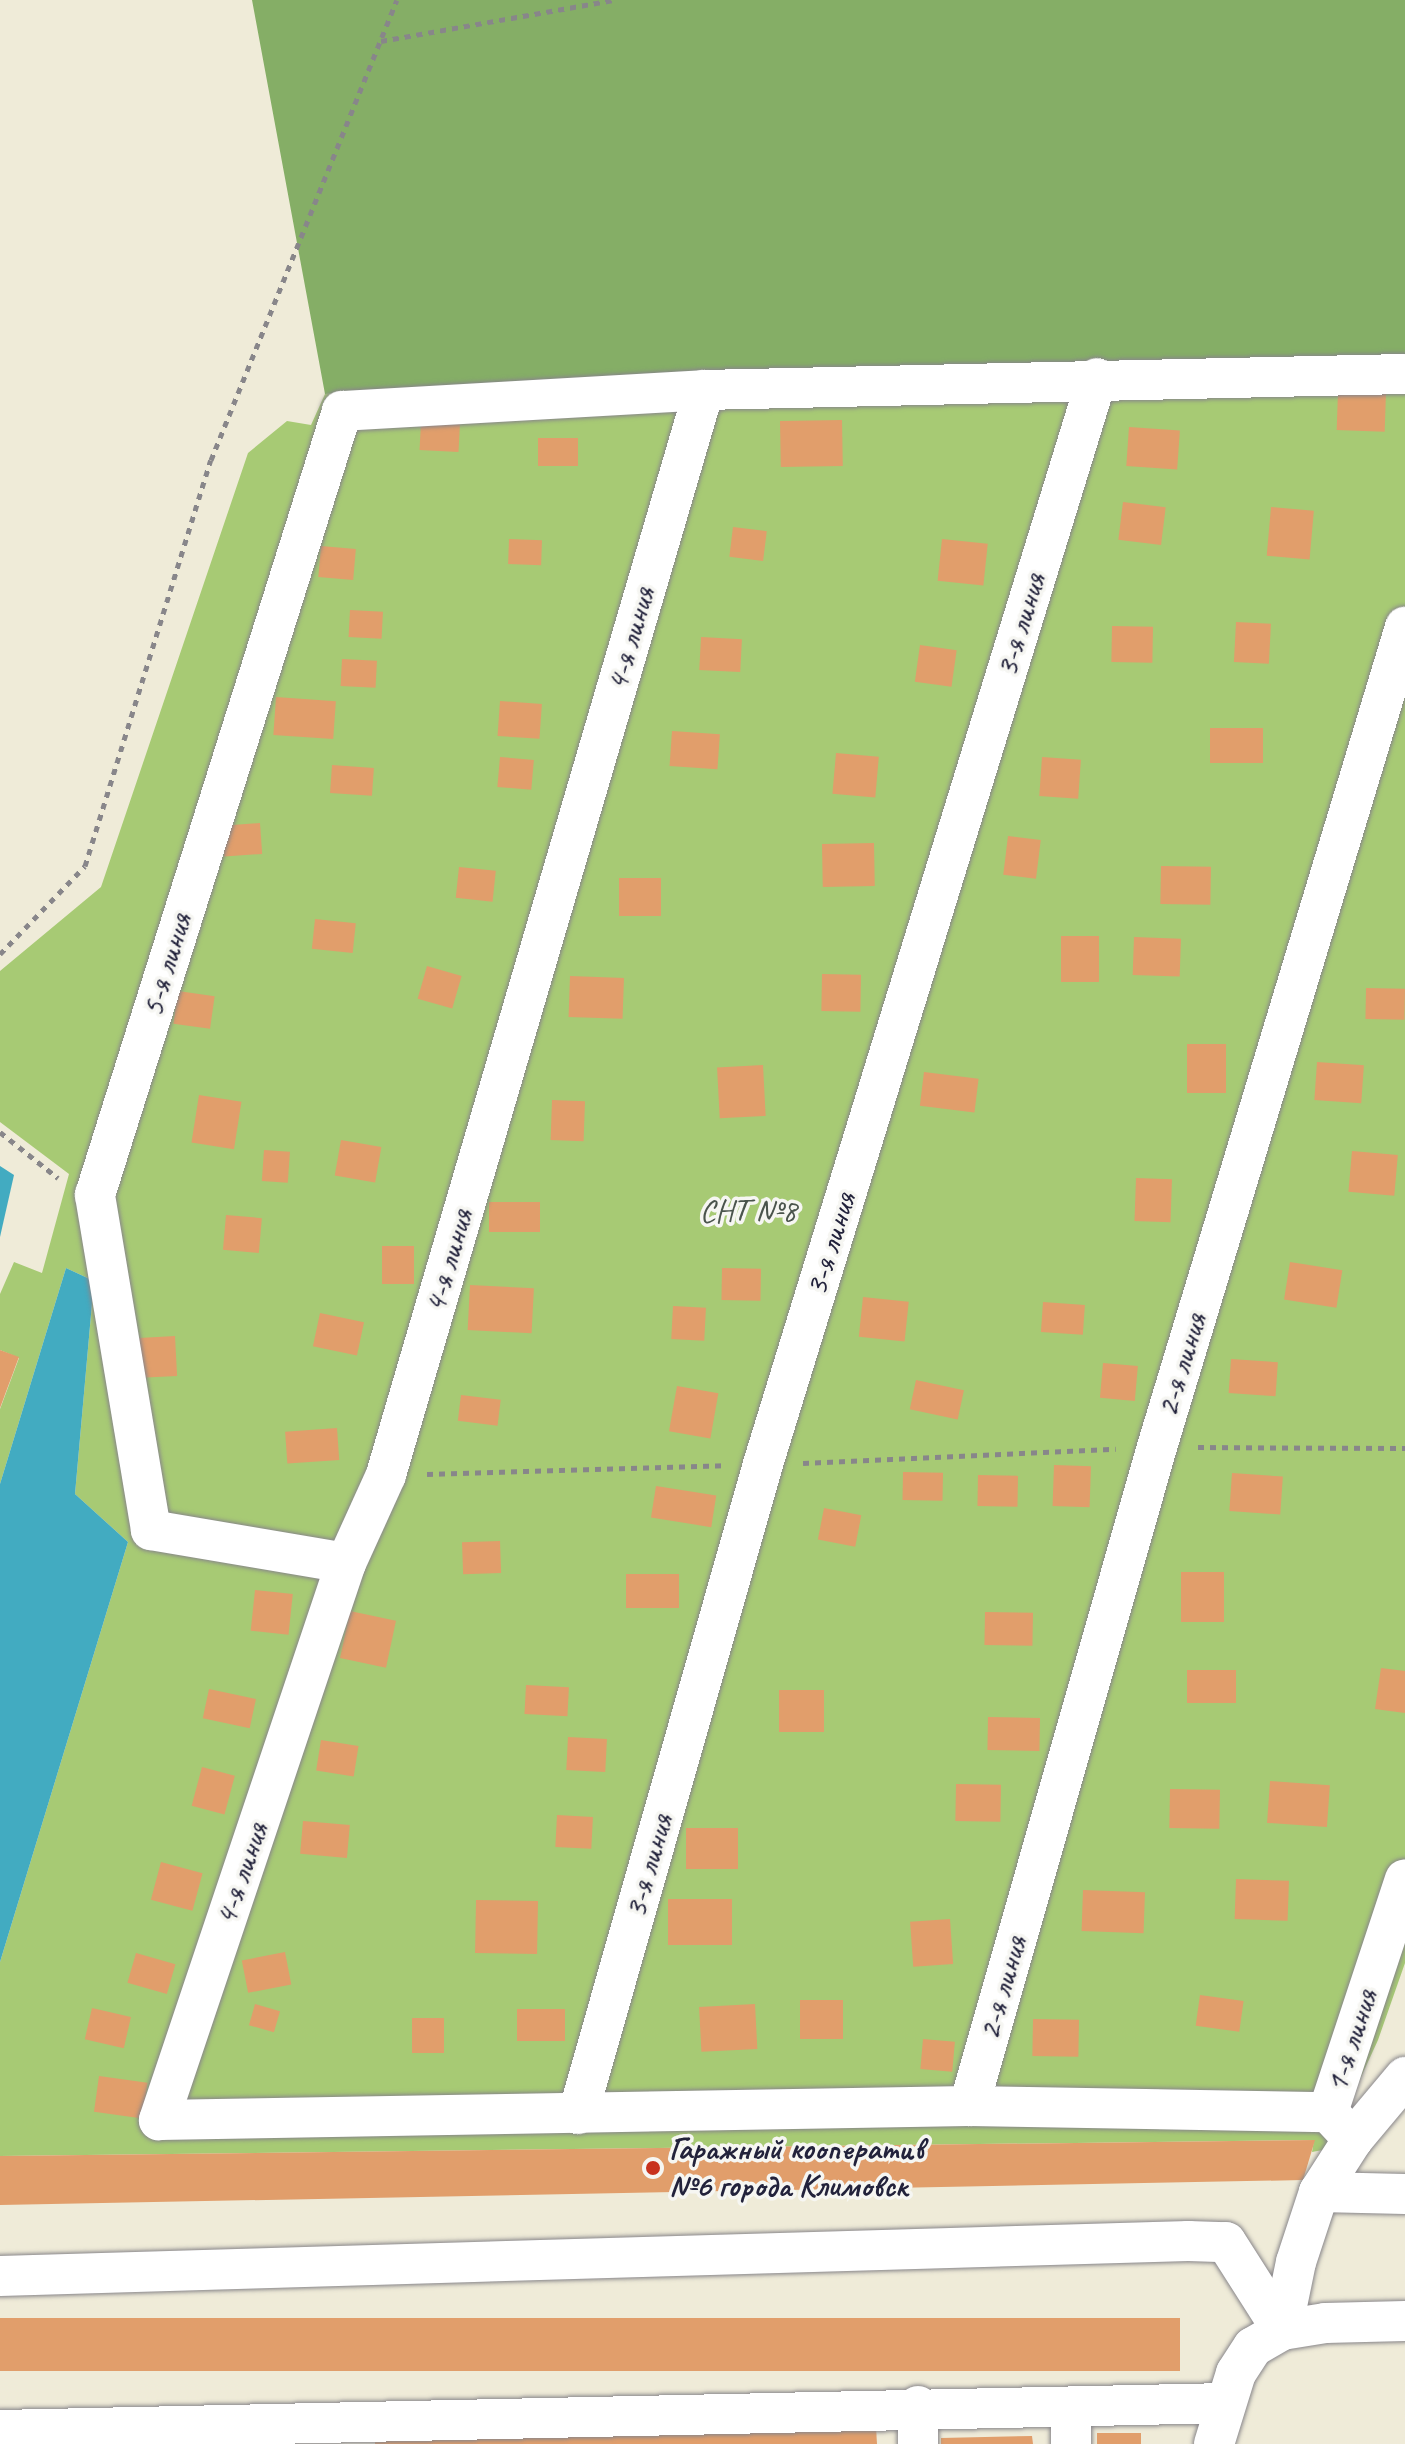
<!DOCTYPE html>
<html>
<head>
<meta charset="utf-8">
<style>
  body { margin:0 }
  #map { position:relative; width:1405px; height:2444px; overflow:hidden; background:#efebd8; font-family:Caveat,sans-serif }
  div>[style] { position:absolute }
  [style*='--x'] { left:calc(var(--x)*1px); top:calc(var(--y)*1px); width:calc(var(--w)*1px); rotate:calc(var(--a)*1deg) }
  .green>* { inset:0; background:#a7ca74 }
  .forest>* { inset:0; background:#85ae66 }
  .water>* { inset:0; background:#42abc1 }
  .building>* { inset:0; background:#e19e6b; transform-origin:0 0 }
  .path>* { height:5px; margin-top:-2.5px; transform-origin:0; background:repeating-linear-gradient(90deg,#88868a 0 6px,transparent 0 12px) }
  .roads { filter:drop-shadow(0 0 2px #88868a) drop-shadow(0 0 2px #88868a) }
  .minor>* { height:40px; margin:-20px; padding:0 20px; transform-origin:20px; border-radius:20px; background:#fff }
  .dots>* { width:22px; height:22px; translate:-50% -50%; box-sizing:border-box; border:4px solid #f6f6f2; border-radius:50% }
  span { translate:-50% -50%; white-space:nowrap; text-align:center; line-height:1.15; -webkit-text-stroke:7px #f6f6f2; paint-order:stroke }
  .street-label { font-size:32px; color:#22223b }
  .park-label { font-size:32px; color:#4a544c }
  .poi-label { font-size:32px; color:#22223b; font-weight:700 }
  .left { translate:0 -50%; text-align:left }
</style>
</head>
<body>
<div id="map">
  <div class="green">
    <i style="clip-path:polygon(1405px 358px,1405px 1963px,1378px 2040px,1328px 2149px,1312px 2152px,1314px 2140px,0 2156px,0 1962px,128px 1542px,75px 1494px,94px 1281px,66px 1268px,0 1484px,0 1409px,19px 1358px,0 1350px,0 1294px,14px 1262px,42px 1273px,69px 1174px,0 1122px,0 971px,101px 887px,248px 453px,287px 421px,311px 425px,325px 394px,682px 375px)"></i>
  </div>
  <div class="forest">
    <i style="clip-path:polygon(252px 0,1405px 0,1405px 358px,682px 375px,325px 394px)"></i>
  </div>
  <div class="water">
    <i style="clip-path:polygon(0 1166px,14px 1175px,0 1237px)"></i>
    <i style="clip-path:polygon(66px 1268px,94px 1281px,75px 1494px,128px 1542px,0 1962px,0 1484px)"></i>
  </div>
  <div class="building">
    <i style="left:1338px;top:392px;width:48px;height:38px;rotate:2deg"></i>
    <i style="left:842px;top:420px;width:46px;height:62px;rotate:89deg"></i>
    <i style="left:421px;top:422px;width:39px;height:28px;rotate:3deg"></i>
    <i style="left:1129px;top:427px;width:51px;height:39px;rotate:4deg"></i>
    <i style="left:538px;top:438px;width:40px;height:28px"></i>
    <i style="left:1123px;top:502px;width:43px;height:38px;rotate:7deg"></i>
    <i style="left:1271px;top:507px;width:43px;height:49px;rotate:5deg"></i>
    <i style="left:733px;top:527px;width:34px;height:30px;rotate:7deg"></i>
    <i style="left:509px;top:539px;width:33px;height:25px;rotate:2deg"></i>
    <i style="left:942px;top:539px;width:46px;height:42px;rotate:6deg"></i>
    <i style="left:321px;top:546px;width:35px;height:31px;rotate:5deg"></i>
    <i style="left:350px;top:610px;width:33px;height:27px;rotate:3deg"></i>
    <i style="left:1236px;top:622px;width:35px;height:40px;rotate:3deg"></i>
    <i style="left:1112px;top:626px;width:41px;height:36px;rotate:1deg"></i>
    <i style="left:701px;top:637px;width:41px;height:33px;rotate:3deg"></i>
    <i style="left:920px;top:645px;width:37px;height:37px;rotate:8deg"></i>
    <i style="left:342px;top:659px;width:35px;height:27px;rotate:3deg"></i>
    <i style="left:276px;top:697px;width:60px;height:38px;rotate:4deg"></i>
    <i style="left:500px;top:701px;width:42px;height:35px;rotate:4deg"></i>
    <i style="left:1263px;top:728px;width:35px;height:53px;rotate:90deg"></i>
    <i style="left:672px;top:731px;width:48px;height:35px;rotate:4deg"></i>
    <i style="left:836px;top:753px;width:43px;height:41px;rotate:5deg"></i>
    <i style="left:500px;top:757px;width:34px;height:30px;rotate:5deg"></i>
    <i style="left:1042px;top:757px;width:39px;height:39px;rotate:4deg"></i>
    <i style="left:332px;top:765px;width:42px;height:28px;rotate:4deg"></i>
    <i style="left:260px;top:823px;width:31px;height:38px;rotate:86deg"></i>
    <i style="left:1008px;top:836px;width:33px;height:39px;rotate:7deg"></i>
    <i style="left:874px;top:843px;width:43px;height:52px;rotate:89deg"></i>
    <i style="left:1161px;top:866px;width:50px;height:38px;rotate:1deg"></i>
    <i style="left:459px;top:867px;width:37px;height:31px;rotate:6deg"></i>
    <i style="left:619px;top:878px;width:42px;height:38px"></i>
    <i style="left:315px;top:919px;width:41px;height:30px;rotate:6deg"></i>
    <i style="left:1061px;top:936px;width:38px;height:46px"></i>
    <i style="left:1134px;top:937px;width:47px;height:38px;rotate:2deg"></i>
    <i style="left:427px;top:966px;width:36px;height:34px;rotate:16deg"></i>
    <i style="left:822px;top:974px;width:39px;height:37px;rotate:1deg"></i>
    <i style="left:570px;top:976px;width:54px;height:41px;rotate:2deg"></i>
    <i style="left:1366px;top:988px;width:39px;height:31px;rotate:1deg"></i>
    <i style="left:178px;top:991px;width:37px;height:33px;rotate:8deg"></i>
    <i style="left:1187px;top:1044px;width:39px;height:49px"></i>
    <i style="left:1317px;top:1062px;width:47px;height:38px;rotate:4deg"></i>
    <i style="left:763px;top:1065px;width:51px;height:46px;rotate:87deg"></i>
    <i style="left:924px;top:1072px;width:55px;height:34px;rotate:7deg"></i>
    <i style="left:199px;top:1095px;width:43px;height:48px;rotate:9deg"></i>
    <i style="left:552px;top:1100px;width:33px;height:40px;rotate:2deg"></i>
    <i style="left:341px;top:1140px;width:41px;height:36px;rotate:10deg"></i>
    <i style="left:264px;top:1150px;width:26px;height:31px;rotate:4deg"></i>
    <i style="left:1352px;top:1151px;width:46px;height:41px;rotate:5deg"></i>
    <i style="left:1136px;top:1178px;width:36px;height:43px;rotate:2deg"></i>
    <i style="left:489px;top:1202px;width:51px;height:30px"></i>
    <i style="left:226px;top:1215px;width:36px;height:35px;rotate:5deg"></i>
    <i style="left:382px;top:1246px;width:32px;height:38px"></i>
    <i style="left:1290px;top:1262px;width:53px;height:38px;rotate:9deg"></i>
    <i style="left:722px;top:1268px;width:39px;height:32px;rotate:1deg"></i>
    <i style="left:470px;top:1285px;width:64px;height:45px;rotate:3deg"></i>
    <i style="left:863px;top:1297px;width:46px;height:40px;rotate:6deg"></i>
    <i style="left:1043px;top:1302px;width:42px;height:30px;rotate:4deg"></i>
    <i style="left:673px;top:1306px;width:33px;height:33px;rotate:3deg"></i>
    <i style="left:320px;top:1313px;width:45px;height:34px;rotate:12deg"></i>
    <i style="left:175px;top:1336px;width:40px;height:36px;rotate:87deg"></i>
    <i style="clip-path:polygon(0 1350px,19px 1357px,0 1408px)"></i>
    <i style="left:1231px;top:1359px;width:47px;height:34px;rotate:4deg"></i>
    <i style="left:1103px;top:1363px;width:35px;height:35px;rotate:5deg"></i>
    <i style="left:916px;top:1380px;width:49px;height:30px;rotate:12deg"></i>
    <i style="left:677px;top:1386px;width:42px;height:46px;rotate:10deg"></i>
    <i style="left:461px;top:1395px;width:40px;height:26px;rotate:7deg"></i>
    <i style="left:337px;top:1428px;width:32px;height:52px;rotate:86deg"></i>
    <i style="left:1054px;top:1465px;width:37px;height:41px;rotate:2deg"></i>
    <i style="left:903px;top:1472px;width:40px;height:28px;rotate:1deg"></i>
    <i style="left:1232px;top:1473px;width:51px;height:38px;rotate:4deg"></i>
    <i style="left:978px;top:1475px;width:40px;height:31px;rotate:1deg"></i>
    <i style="left:656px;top:1486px;width:61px;height:32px;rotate:9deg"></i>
    <i style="left:824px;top:1508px;width:38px;height:32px;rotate:11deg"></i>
    <i style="left:500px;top:1541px;width:32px;height:38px;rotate:88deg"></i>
    <i style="left:1181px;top:1572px;width:43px;height:50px"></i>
    <i style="left:626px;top:1574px;width:53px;height:34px"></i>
    <i style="left:255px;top:1590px;width:38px;height:41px;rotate:6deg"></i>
    <i style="left:350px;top:1611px;width:47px;height:48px;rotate:12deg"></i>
    <i style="left:985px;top:1612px;width:48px;height:33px;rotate:1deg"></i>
    <i style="clip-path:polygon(1381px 1668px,1405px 1671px,1405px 1713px,1375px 1709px)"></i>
    <i style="left:1187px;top:1670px;width:49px;height:33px"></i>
    <i style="left:526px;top:1685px;width:43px;height:29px;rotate:3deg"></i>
    <i style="left:209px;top:1689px;width:48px;height:30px;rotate:12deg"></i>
    <i style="left:779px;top:1690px;width:45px;height:42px"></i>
    <i style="left:988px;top:1717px;width:52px;height:33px;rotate:1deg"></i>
    <i style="left:568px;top:1737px;width:39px;height:33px;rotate:3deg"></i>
    <i style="left:321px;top:1740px;width:38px;height:31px;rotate:9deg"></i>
    <i style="left:202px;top:1767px;width:34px;height:40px;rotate:15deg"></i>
    <i style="left:1270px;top:1781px;width:60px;height:42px;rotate:4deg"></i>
    <i style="left:956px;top:1784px;width:45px;height:37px;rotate:1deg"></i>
    <i style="left:1170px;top:1789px;width:50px;height:39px;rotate:1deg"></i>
    <i style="left:557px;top:1815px;width:36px;height:32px;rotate:3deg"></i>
    <i style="left:303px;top:1821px;width:47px;height:33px;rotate:5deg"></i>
    <i style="left:686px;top:1828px;width:52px;height:41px"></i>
    <i style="left:161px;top:1862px;width:43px;height:39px;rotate:15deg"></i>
    <i style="left:1236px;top:1879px;width:53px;height:40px;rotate:2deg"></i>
    <i style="left:1083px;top:1890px;width:62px;height:41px;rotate:2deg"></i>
    <i style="left:668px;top:1899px;width:64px;height:46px"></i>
    <i style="left:476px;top:1900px;width:62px;height:53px;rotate:1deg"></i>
    <i style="left:950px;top:1919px;width:45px;height:40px;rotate:86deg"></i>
    <i style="left:285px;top:1952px;width:33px;height:44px;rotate:79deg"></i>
    <i style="left:136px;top:1953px;width:41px;height:31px;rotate:16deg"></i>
    <i style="left:1200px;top:1995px;width:44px;height:31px;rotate:8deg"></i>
    <i style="left:800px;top:2000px;width:43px;height:39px"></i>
    <i style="left:255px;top:2004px;width:26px;height:22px;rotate:16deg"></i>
    <i style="left:755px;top:2004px;width:45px;height:56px;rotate:87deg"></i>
    <i style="left:92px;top:2008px;width:40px;height:32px;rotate:13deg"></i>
    <i style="left:517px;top:2009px;width:48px;height:32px"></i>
    <i style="left:412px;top:2018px;width:32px;height:35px"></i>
    <i style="left:1033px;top:2019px;width:46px;height:37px;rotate:1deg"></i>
    <i style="left:923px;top:2039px;width:32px;height:30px;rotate:5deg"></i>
    <i style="left:99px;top:2076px;width:49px;height:36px;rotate:8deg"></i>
    <i style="clip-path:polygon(1315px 2140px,1303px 2180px,0 2205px,0 2156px)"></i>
    <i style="left:1180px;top:2318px;width:53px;height:1180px;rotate:90deg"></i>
    <i style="clip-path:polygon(876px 2427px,877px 2444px,375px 2444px,375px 2441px)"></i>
    <i style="left:1141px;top:2433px;width:11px;height:44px;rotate:90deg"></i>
    <i style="clip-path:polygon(1032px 2436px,1033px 2444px,941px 2444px,941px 2438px)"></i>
  </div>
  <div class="path">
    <i style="--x:381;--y:41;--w:236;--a:-10"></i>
    <i style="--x:0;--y:954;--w:122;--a:-46"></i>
    <i style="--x:85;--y:866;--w:425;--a:-72.8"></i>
    <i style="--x:211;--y:460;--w:496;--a:-68"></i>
    <i style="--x:0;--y:1132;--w:74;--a:38.4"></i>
    <i style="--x:1198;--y:1447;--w:207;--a:0.3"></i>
    <i style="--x:803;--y:1463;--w:313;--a:-2.6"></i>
    <i style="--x:427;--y:1474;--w:298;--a:-1.7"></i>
  </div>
  <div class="roads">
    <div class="minor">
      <i style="--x:704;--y:390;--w:1131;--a:106.34"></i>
      <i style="--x:386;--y:1475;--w:97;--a:114.4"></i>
      <i style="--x:346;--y:1563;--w:588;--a:108.56"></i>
      <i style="--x:159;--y:2120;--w:810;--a:-0.99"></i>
      <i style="--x:969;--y:2106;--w:359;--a:1"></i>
      <i style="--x:1328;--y:2112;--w:37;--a:47"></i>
      <i style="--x:346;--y:1563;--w:198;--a:-170.4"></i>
      <i style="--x:151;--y:1530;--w:340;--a:-99.5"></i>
      <i style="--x:95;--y:1195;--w:822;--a:-72.51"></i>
      <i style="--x:342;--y:411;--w:363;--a:-3.3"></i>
      <i style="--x:704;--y:390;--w:701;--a:-1.31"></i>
      <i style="--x:969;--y:2106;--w:685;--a:-74.08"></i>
      <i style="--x:1157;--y:1447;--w:857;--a:-73.17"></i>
      <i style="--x:1328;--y:2112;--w:245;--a:-71.7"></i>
      <i style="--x:578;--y:2114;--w:676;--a:-74.11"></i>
      <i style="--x:763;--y:1464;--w:1136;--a:-72.9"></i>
      <i style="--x:1319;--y:2192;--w:86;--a:1.3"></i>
      <i style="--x:0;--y:2276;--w:1189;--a:-1.69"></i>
      <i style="--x:1188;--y:2241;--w:38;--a:2"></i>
      <i style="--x:1226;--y:2242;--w:104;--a:57.5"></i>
      <i style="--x:1282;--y:2330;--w:69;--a:-78.4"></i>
      <i style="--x:1296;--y:2262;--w:74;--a:-71.8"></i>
      <i style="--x:1319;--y:2192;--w:63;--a:-57.3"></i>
      <i style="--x:1353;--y:2139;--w:81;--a:-50"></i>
      <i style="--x:1071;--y:2407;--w:37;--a:90"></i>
      <i style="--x:0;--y:2430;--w:1225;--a:-1.26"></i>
      <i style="--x:918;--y:2444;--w:38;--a:-90"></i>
      <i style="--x:1214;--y:2444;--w:74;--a:-72.8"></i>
      <i style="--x:1236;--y:2373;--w:31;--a:-57"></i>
      <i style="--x:1253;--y:2347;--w:34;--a:-30"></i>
      <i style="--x:1282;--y:2330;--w:44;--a:-9.2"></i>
      <i style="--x:1325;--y:2323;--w:80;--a:-1.4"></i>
    </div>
  </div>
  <div class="dots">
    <i style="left:653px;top:2168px;background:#c8321e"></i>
  </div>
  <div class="street-label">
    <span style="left:1021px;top:625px;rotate:-73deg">3-я линия</span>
    <span style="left:631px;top:639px;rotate:-74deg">4-я линия</span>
    <span style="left:167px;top:965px;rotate:-73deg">5-я линия</span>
    <span style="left:831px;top:1244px;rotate:-73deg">3-я линия</span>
    <span style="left:449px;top:1261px;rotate:-74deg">4-я линия</span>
    <span style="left:1182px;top:1365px;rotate:-73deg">2-я линия</span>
    <span style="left:649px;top:1866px;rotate:-74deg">3-я линия</span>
    <span style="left:242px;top:1874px;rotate:-71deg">4-я линия</span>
    <span style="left:1003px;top:1988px;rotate:-74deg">2-я линия</span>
    <span style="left:1352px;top:2041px;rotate:-72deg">1-я линия</span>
  </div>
  <div class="park-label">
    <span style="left:748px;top:1211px">СНТ №8</span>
  </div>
  <div class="poi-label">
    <span class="left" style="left:669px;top:2168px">Гаражный кооператив<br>№6 города Климовск</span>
  </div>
</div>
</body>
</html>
